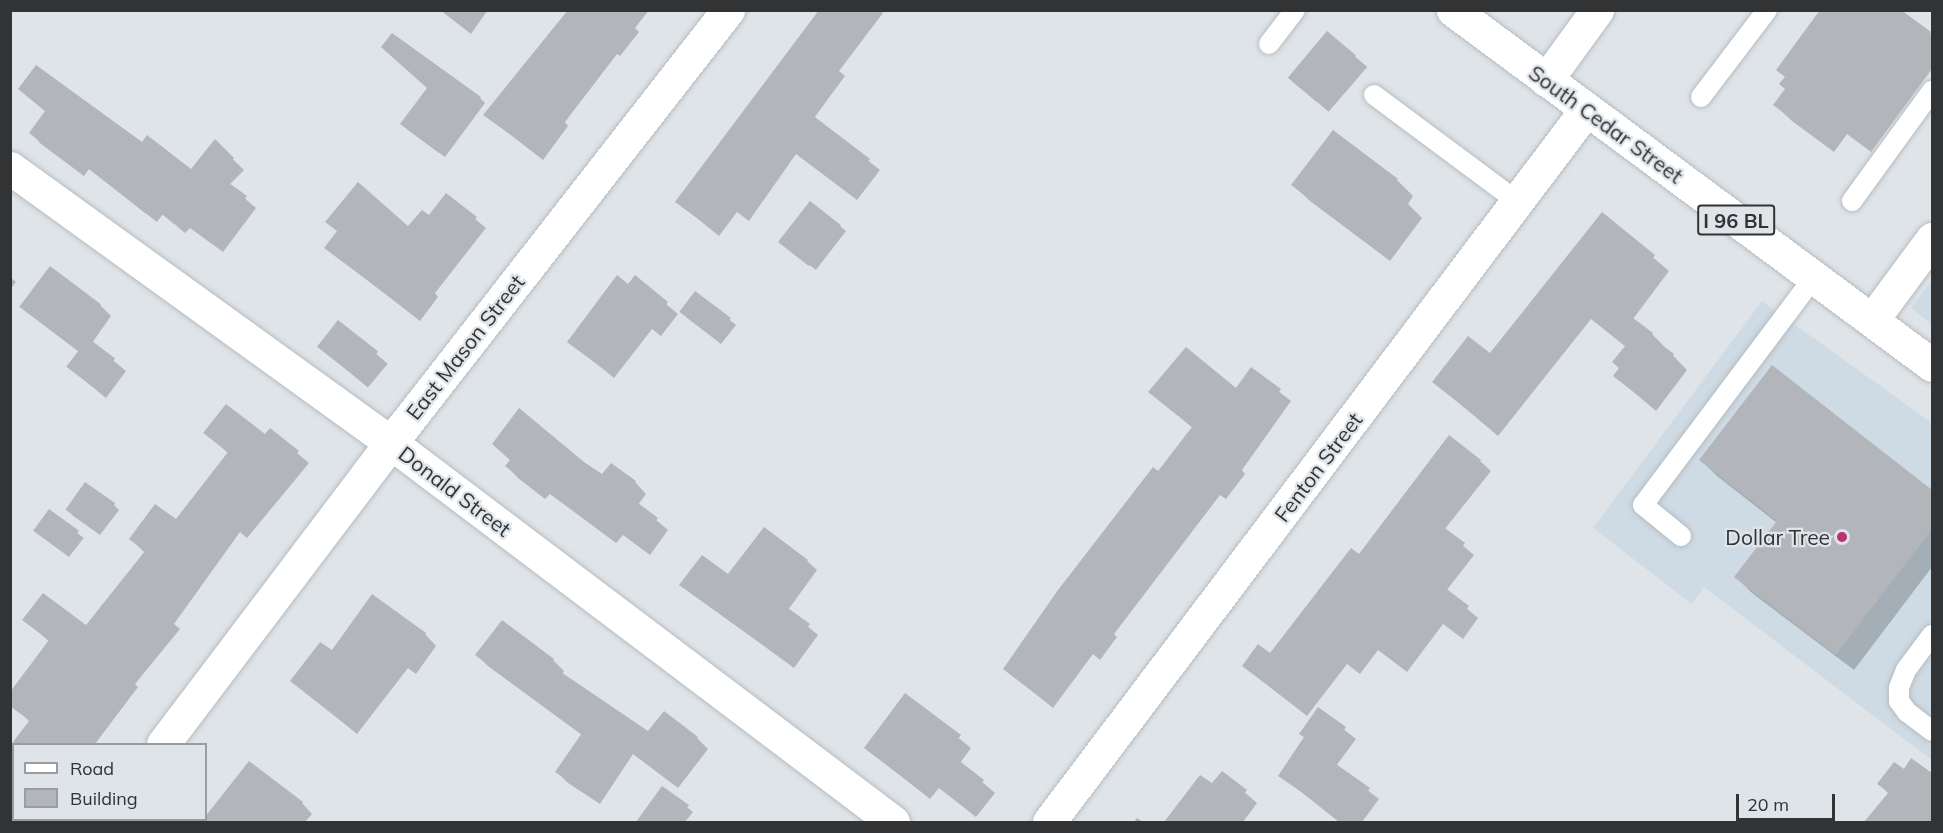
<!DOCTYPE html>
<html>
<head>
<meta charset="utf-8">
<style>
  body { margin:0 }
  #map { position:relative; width:1943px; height:833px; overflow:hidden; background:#dfe4e9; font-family:Mulish,sans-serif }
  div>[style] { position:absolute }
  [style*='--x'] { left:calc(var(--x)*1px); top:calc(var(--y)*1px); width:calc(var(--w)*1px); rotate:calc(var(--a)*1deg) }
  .built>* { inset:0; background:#cedae4 }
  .shadow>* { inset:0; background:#0003; transform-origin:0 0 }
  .building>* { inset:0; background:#b2b5ba; transform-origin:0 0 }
  .roads { filter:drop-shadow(0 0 2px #b6bcc0) drop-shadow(0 0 2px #b6bcc0) }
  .lane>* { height:20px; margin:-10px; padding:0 10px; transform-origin:10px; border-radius:10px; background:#fff }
  .street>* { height:33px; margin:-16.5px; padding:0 16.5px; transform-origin:16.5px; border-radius:16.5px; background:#fff }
  .primary>* { height:33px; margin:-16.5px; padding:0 16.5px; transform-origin:16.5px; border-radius:16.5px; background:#fff }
  .dots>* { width:16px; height:16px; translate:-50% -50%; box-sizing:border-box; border:3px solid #dfe4e9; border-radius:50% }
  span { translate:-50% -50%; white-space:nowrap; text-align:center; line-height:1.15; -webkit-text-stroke:4.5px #dfe4e9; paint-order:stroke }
  .shield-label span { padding:2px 4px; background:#dfe4e9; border:2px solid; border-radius:4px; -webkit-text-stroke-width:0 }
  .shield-label { font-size:20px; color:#313335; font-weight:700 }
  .street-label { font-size:21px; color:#313335 }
  .poi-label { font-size:21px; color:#313335 }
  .right { translate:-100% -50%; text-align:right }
  .frame { position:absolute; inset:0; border:12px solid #313335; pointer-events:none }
  .legend { position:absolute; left:12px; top:743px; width:195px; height:78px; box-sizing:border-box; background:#dfe4e9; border:2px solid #999da1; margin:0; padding:8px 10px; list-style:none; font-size:18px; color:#313335 }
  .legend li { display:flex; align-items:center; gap:12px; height:30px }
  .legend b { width:30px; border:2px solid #999da1 }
  .scale { position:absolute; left:1736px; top:794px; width:99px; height:27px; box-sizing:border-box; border:3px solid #313335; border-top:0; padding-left:8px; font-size:18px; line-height:21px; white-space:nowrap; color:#313335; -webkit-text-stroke:4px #dfe4e9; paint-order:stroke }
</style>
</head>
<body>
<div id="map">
  <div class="built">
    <i style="clip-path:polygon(1932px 280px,1932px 325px,1911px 308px)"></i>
    <i style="clip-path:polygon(1762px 301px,1932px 423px,1932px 760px,1704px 587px,1692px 604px,1593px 528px)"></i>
  </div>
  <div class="shadow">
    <i style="clip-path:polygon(440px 10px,487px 10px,487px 11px,471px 34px)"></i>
    <i style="clip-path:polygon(570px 10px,649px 10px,635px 28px,639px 32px,620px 56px,617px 54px,565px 122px,568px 126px,543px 160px,485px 115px)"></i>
    <i style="clip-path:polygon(821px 10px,880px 10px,883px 13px,839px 71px,845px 76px,814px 118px,880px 170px,857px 200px,796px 154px,749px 221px,737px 212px,719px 236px,676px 201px)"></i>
    <i style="left:1328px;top:33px;width:52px;height:59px;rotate:41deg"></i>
    <i style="clip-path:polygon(1930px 33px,1932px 36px,1932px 69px,1871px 152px,1847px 134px,1834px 152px,1792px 121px,1775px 105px,1787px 90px)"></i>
    <i style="clip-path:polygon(20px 89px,142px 144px,192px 171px,215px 142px,244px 170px,229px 185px,256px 208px,223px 252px,190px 228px,185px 233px,163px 214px,157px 222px,89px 169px,84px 176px,41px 144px,31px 133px,46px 112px)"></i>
    <i style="clip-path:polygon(480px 98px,485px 103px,445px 157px,407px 129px)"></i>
    <i style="clip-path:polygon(1397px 180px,1413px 196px,1408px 204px,1422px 218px,1390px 261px,1310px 201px,1293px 185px)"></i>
    <i style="clip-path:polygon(446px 195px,486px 228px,435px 293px,438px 297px,420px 321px,326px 248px,338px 232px,327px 221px,409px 228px,429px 217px)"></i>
    <i style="clip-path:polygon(1602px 214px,1669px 271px,1633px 319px,1652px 334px,1687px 370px,1656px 411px,1615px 376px,1620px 369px,1626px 347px,1591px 319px,1498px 436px,1434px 382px,1490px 355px)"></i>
    <i style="clip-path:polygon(840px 226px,846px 231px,816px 270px,786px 247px)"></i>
    <i style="clip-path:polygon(10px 277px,16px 282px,10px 289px)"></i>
    <i style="clip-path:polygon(635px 278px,678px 314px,661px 336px,652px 329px,614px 378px,569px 341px)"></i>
    <i style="clip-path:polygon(695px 293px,736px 325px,721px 344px,686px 317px)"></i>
    <i style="clip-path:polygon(100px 305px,111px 316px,92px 343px,126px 371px,106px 398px,68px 367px,79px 352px,21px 307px)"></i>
    <i style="left:338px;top:322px;width:65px;height:31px;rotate:40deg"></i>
    <i style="clip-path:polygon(1773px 367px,1932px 491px,1932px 567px,1854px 670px,1752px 593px,1736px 577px,1777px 523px,1717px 476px,1701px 460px)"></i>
    <i style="clip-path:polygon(1251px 370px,1291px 401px,1242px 470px,1245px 474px,1226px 499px,1220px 495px,1114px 634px,1117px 637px,1100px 660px,1093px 654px,1053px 708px,1005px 669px,1193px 428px,1150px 392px,1237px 390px)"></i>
    <i style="clip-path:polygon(270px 431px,309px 463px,247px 538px,240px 532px,174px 624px,180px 629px,135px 684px,138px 687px,95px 744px,14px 744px,14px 820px,34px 820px,32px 822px,10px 822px,10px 746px,29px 721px,15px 707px,50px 642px,24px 620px,86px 627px,145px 553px,131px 539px,176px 521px,228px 453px,205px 433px,266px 436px)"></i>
    <i style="clip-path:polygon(494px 444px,583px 464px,603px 476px,635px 482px,646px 494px,638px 505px,668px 530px,650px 555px,623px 535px,616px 543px,550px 494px,545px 499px,518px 478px,507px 466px,511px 461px)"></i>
    <i style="clip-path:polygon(1480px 461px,1491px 471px,1444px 530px,1474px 555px,1446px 591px,1478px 618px,1463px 639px,1443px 624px,1407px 672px,1378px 650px,1360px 674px,1347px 664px,1307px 716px,1244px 666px,1270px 655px,1359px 556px)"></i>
    <i style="clip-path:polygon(114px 505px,119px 510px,100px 535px,72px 515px)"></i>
    <i style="left:49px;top:511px;width:44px;height:24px;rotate:38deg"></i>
    <i style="clip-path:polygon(807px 561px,817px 570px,788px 610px,818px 635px,794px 668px,681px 585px)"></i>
    <i style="clip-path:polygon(425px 634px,436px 646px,416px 674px,408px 668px,357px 734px,292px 681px)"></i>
    <i style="clip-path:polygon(477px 655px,553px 660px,564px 671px,562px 674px,649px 733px,697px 738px,708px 749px,678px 788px,633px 754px,600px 804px,568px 783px,557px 772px,582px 735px,488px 666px)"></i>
    <i style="clip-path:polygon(905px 695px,971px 748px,960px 763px,995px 793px,976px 817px,939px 788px,930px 799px,866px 748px)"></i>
    <i style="clip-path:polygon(1318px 709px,1356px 739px,1336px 766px,1379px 799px,1362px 822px,1339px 822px,1280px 775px,1305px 738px)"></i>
    <i style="clip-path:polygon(1912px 760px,1932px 775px,1932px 822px,1864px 822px,1888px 793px,1879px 784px,1904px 771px)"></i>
    <i style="clip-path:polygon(1222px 773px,1257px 803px,1243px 822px,1165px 822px,1200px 777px,1212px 786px)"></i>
    <i style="clip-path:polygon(663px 788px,693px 812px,685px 822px,637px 822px)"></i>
    <i style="clip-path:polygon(302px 803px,312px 814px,305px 822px,202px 822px,205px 820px)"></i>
    <i style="clip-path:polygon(1137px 818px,1143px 822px,1134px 822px)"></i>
  </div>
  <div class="building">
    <i style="clip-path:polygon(568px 10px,638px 10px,608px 47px,606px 45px,555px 111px,558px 114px,532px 150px,483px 115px)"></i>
    <i style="clip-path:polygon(819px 10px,866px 10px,829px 60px,836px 65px,803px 108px,870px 159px,846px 191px,785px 145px,738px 212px,726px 203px,708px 226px,675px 202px)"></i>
    <i style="clip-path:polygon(1820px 10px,1901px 10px,1931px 32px,1854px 137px,1830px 119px,1817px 137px,1773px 105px,1785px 89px,1779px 84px,1785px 77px,1776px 70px)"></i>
    <i style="left:1327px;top:31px;width:38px;height:61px;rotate:40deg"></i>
    <i style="clip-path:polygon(392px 33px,481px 97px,439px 153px,400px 124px,427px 88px,381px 47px)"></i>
    <i style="clip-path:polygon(36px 65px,142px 142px,147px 135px,191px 169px,215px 139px,234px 158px,218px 175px,247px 196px,211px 242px,179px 218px,174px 224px,158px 211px,162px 205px,160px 207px,153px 202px,145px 213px,78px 160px,73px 166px,29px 133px,45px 111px,18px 89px)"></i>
    <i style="clip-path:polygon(1333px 130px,1398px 179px,1390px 188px,1407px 201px,1372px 246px,1291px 185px)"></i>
    <i style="clip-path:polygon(358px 182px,408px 226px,422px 210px,429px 215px,446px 193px,477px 217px,425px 283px,429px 286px,410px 312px,324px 248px,337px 231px,325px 222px)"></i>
    <i style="left:810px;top:201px;width:39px;height:52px;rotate:38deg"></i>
    <i style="clip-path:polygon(1602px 212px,1655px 255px,1617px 306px,1653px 333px,1651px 337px,1674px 354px,1640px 397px,1613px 376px,1619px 368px,1612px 362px,1626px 345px,1576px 305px,1483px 422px,1432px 382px,1468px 336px,1490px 353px)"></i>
    <i style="left:50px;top:266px;width:64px;height:51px;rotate:37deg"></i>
    <i style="clip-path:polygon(617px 275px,628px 284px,635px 275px,668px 302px,649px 326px,640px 318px,602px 368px,567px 342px)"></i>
    <i style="left:695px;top:291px;width:45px;height:26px;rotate:37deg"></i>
    <i style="left:338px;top:320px;width:51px;height:34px;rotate:38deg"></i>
    <i style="left:88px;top:338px;width:34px;height:36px;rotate:37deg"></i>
    <i style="clip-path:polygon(1186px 347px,1236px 388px,1251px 367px,1281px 389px,1232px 459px,1236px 462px,1215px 490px,1209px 485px,1104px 623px,1108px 626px,1089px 650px,1082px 645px,1041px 698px,1003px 669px,1058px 590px,1153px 467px,1158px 471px,1192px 427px,1148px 392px)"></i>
    <i style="clip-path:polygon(1772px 365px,1932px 490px,1932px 529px,1836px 655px,1734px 577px,1777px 521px,1699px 460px)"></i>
    <i style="clip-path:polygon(226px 404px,265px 434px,270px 428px,299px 451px,273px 486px,270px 484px,235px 528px,228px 522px,164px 613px,170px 617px,125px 673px,128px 675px,91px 725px,95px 728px,83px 744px,61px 744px,10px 706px,10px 692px,49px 640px,22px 620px,43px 593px,86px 625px,145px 551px,129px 539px,155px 504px,176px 519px,228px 452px,203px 433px)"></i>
    <i style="clip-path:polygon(519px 408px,584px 462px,602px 474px,611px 463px,636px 481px,626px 494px,658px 518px,638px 545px,611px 524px,604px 533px,538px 483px,533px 489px,505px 466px,510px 460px,492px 444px)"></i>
    <i style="clip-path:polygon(1449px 435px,1481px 460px,1434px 520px,1465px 543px,1436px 581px,1469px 606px,1451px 629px,1432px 615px,1396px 662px,1367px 641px,1349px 665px,1336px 655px,1296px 707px,1242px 666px,1258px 644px,1270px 653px,1351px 548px,1359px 554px)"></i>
    <i style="left:85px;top:482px;width:37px;height:34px;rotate:35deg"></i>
    <i style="left:49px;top:509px;width:37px;height:27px;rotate:36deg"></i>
    <i style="clip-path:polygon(764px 527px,808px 560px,778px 601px,810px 624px,784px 660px,679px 585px,702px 555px,728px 574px)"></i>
    <i style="clip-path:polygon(372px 594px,426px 633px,405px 663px,396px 657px,345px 724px,290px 681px,320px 642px,332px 650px)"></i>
    <i style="clip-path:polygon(502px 620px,554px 659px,549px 664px,648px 731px,664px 711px,698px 737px,666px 778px,621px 744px,588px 794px,555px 772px,582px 733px,475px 655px)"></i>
    <i style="clip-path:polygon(905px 693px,961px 735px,948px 752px,984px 780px,965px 806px,927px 778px,918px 789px,864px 748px)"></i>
    <i style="clip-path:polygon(1318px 707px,1346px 727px,1326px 757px,1370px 788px,1345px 822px,1278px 776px,1304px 737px,1299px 734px)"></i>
    <i style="clip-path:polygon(1911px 758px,1932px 773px,1932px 822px,1877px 784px,1894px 762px,1904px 769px)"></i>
    <i style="clip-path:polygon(249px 761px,303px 802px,287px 822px,201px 822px)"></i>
    <i style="clip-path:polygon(1222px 771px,1247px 790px,1223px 822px,1164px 822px,1200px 775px,1212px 783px)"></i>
    <i style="clip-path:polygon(662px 786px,689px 805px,676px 822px,636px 822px)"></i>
  </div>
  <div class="roads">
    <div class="lane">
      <i style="--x:1269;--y:44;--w:43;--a:-52.6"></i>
      <i style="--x:1374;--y:95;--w:179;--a:36.6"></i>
      <i style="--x:1701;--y:97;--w:109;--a:-52.8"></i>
      <i style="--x:1852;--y:201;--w:136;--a:-54"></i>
      <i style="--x:1681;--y:536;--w:49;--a:-140.8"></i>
      <i style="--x:1643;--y:505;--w:285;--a:-53.1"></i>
      <i style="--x:1932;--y:635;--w:44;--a:126.6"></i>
      <i style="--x:1906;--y:670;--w:18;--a:112"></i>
      <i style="--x:1899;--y:687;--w:14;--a:90"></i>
      <i style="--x:1899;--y:701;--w:14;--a:54"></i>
      <i style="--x:1907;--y:712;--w:31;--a:37"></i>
    </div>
    <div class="street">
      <i style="--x:1546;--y:80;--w:87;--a:-53.9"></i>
      <i style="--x:10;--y:168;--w:470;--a:35.8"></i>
      <i style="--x:391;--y:443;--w:629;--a:37.05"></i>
      <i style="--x:1872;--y:320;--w:101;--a:-53.5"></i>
      <i style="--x:163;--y:744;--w:398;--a:-52.9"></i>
      <i style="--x:403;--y:427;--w:529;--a:-52.07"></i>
      <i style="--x:104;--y:822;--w:3;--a:-45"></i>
      <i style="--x:1049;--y:822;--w:892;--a:-52.98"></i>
    </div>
    <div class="primary">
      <i style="--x:1453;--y:10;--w:596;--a:36.54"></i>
    </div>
  </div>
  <div class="dots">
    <i style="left:1842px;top:537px;background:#b93274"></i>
  </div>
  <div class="shield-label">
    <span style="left:1736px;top:220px">I 96 BL</span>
  </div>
  <div class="street-label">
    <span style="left:1606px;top:124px;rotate:36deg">South Cedar Street</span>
    <span style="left:465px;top:347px;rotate:-52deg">East Mason Street</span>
    <span style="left:1318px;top:467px;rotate:-53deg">Fenton Street</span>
    <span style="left:455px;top:491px;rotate:37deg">Donald Street</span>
  </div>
  <div class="poi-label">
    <span class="right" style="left:1830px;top:537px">Dollar Tree</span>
  </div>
  <div class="frame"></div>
  <ul class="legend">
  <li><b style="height:8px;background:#fff"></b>Road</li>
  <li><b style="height:16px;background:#b2b5ba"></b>Building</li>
  </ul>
  <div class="scale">20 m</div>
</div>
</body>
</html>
